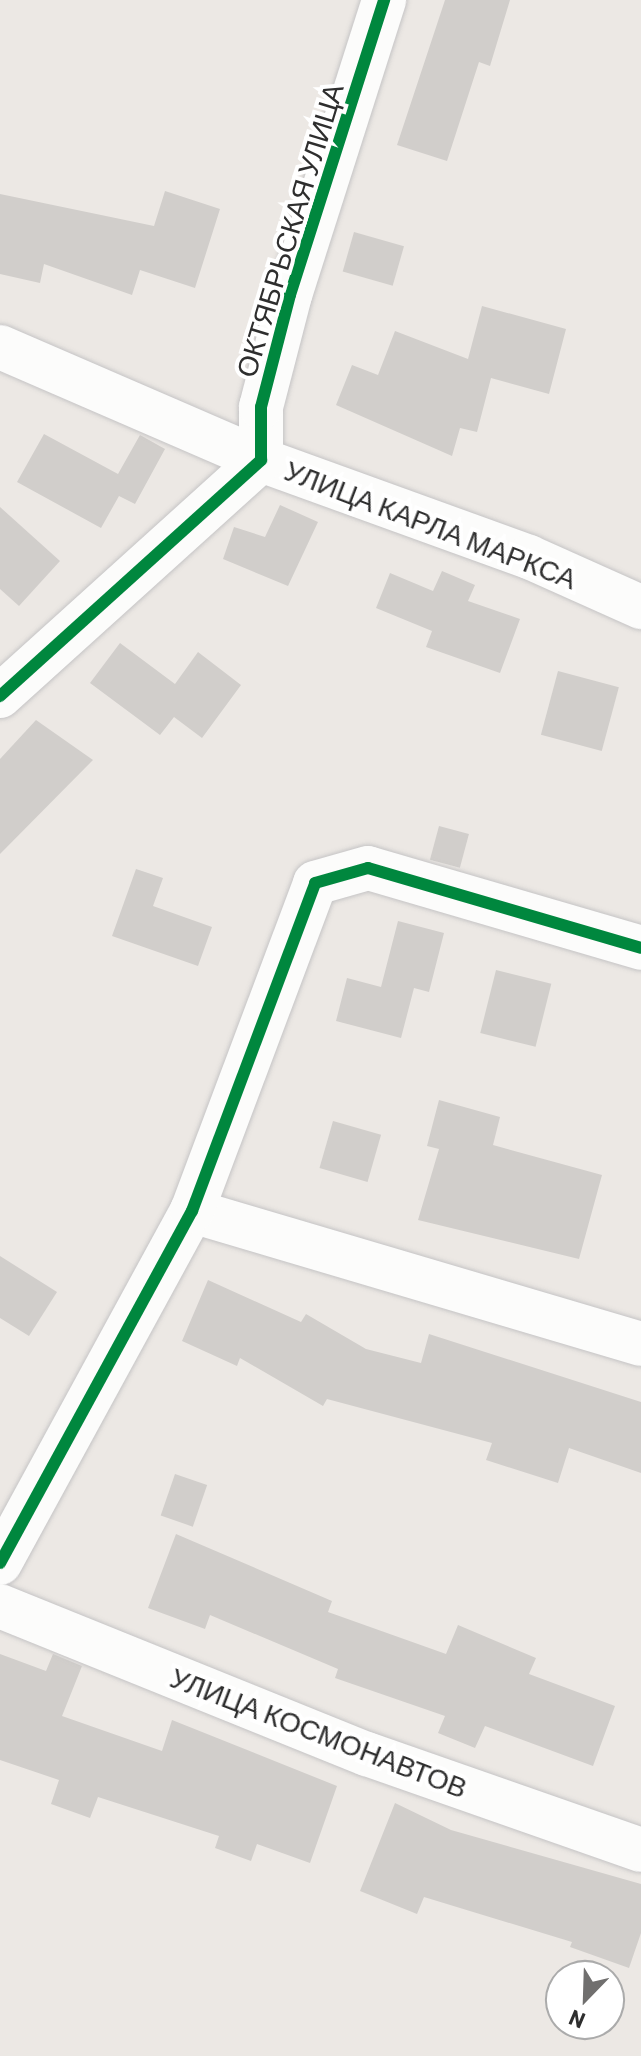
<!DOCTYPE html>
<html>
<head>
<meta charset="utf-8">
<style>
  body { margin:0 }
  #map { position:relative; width:641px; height:2056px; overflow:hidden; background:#ece8e4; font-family:Barlow,sans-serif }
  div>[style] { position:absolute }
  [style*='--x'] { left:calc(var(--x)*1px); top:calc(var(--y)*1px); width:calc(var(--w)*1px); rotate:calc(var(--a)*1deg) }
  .building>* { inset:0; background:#d1cecb; transform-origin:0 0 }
  .roads { filter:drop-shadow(0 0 2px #c5c4c5) drop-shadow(0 0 2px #c5c4c5) }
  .minor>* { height:44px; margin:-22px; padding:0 22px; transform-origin:22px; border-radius:22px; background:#fcfcfb }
  .cycleway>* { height:12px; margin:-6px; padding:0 6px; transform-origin:6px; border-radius:6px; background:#00873e }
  span { translate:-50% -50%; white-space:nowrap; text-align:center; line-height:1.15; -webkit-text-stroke:8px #fff; paint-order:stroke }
  .street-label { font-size:28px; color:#2e2e2e }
  .north { position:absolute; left:545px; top:1960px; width:80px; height:80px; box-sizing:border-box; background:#fff; border:2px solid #ababab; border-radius:50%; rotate:203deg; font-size:22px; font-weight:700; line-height:32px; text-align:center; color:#2e2e2e }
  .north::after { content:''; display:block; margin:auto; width:28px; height:36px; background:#706f6e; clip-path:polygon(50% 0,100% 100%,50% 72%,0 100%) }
</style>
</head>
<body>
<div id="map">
  <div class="building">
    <i style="clip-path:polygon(445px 0,510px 0,490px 66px,479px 62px,447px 161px,397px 145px)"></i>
    <i style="clip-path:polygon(165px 191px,220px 209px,195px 288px,140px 270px,132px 295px,44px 264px,40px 283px,0 274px,0 194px,154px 226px)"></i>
    <i style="left:354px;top:232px;width:52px;height:41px;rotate:16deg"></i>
    <i style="clip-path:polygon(482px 306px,566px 329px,549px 394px,491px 378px,477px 432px,460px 428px,452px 456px,336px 405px,352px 365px,378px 375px,395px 331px,468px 359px)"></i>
    <i style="clip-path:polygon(44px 434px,118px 474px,140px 435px,165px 449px,135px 504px,119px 496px,101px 528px,17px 482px)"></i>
    <i style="clip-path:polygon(280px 505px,318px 522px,288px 586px,223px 559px,234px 527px,265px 537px)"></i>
    <i style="clip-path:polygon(0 507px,60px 561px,19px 606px,0 589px)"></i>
    <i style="clip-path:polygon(442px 571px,475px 585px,468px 601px,520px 619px,500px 673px,426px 647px,432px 631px,376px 608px,390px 573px,433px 591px)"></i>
    <i style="clip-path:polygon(120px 643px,175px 684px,198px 652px,241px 685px,202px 738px,174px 717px,160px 735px,90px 683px)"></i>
    <i style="left:558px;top:671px;width:63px;height:66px;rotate:15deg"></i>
    <i style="clip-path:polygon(36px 720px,93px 760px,0 854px,0 759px)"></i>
    <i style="left:439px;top:826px;width:31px;height:35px;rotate:15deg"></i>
    <i style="clip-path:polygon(136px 869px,163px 878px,153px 906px,212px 927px,198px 966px,112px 936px)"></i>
    <i style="clip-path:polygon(398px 921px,444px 933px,429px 992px,414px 988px,401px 1038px,336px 1021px,347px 978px,381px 987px)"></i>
    <i style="left:496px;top:970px;width:57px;height:65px;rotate:14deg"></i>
    <i style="clip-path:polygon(439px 1100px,500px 1117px,493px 1145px,602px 1175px,579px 1259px,418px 1220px,439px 1149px,427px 1146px)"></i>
    <i style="left:333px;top:1121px;width:50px;height:49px;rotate:16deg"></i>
    <i style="clip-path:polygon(0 1256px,57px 1292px,29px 1336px,0 1318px)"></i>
    <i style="clip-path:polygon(208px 1280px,301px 1322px,306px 1314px,366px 1349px,421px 1363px,429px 1334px,641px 1402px,641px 1473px,569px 1448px,558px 1483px,486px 1460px,492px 1443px,327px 1399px,323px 1406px,240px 1358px,237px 1366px,182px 1341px)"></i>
    <i style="left:175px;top:1474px;width:34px;height:44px;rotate:19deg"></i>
    <i style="clip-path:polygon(176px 1534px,332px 1601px,328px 1612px,446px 1654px,458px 1625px,536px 1658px,529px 1674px,615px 1706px,593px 1766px,485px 1726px,475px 1748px,438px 1733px,445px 1716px,335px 1678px,338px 1669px,210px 1615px,205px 1629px,148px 1608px)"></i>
    <i style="clip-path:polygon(0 1654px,46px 1671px,53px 1654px,82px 1666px,62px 1716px,162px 1751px,172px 1720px,337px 1786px,310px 1863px,257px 1844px,251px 1861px,215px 1848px,219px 1836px,98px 1797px,90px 1818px,51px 1804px,59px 1780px,0 1760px)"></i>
    <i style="clip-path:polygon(395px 1803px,451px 1830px,641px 1884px,641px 1933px,629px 1968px,570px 1947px,572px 1942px,424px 1897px,417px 1914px,360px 1891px)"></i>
  </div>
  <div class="roads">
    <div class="minor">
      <i style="--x:0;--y:347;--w:284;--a:23.4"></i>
      <i style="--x:261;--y:460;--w:285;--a:19.9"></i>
      <i style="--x:529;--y:557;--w:123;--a:24.1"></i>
      <i style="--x:0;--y:696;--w:352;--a:-42.1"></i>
      <i style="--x:261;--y:460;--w:53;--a:-90"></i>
      <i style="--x:261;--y:407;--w:116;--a:-75.5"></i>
      <i style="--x:290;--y:295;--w:310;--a:-72.3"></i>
      <i style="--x:192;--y:1211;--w:468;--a:16.5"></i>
      <i style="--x:0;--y:1563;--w:401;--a:-61.4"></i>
      <i style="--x:192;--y:1211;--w:350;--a:-69.4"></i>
      <i style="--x:315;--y:883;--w:55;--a:-15.8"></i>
      <i style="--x:368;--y:868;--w:284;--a:16.3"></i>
      <i style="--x:0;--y:1606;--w:396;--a:22"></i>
      <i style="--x:367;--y:1754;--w:290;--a:19.3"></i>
    </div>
  </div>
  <div class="cycleway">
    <i style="--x:0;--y:696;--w:352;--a:-42.1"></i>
    <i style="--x:261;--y:460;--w:53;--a:-90"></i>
    <i style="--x:261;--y:407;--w:116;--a:-75.5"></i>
    <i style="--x:290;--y:295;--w:310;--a:-72.3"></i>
    <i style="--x:0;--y:1563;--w:401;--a:-61.4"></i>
    <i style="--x:192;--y:1211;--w:350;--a:-69.4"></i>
    <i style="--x:315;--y:883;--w:55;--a:-15.8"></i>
    <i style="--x:368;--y:868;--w:284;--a:16.3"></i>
  </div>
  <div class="street-label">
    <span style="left:289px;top:230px;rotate:-73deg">ОКТЯБРЬСКАЯ УЛИЦА</span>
    <span style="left:431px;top:524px;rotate:21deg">УЛИЦА КАРЛА МАРКСА</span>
    <span style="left:319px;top:1732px;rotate:21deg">УЛИЦА КОСМОНАВТОВ</span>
  </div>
  <div class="north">N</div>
</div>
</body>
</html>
